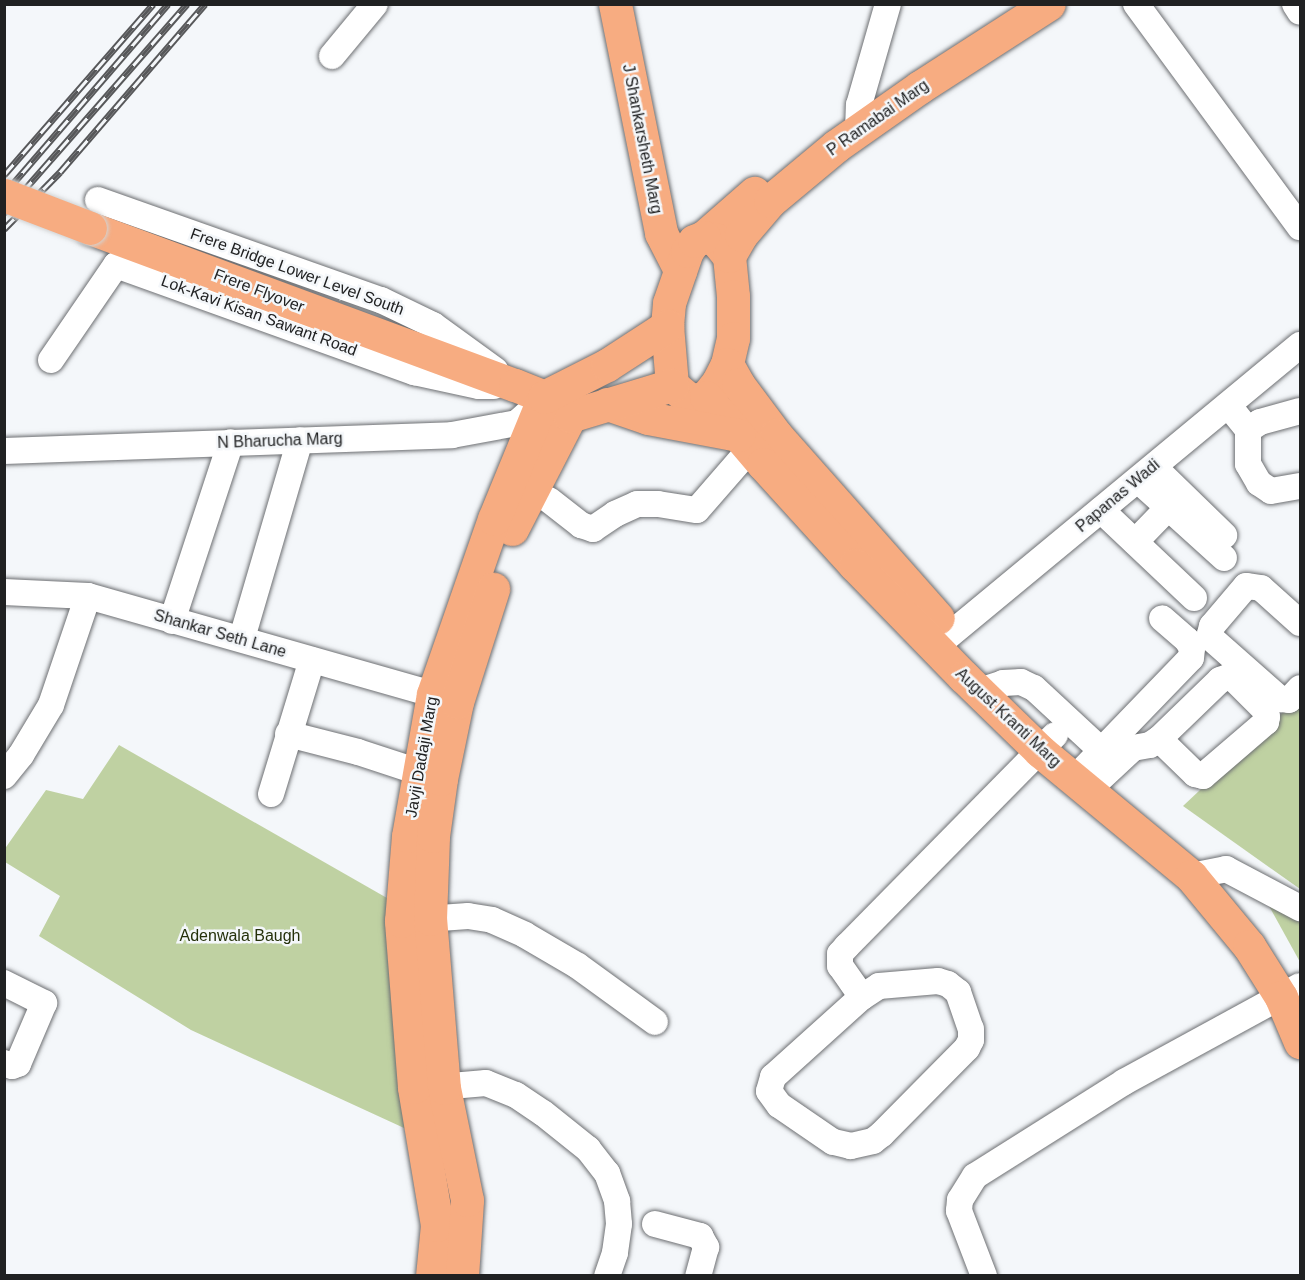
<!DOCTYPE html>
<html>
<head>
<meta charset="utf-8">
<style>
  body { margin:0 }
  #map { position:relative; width:1305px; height:1280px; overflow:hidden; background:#f4f7fa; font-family:Helvetica,sans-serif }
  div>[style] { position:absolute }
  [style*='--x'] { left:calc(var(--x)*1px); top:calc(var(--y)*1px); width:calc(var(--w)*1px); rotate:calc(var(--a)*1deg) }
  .green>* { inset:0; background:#bfd1a2 }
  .roads { filter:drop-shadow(0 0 2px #6d6f72) drop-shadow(0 0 2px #6d6f72) }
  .minor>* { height:26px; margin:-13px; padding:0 13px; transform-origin:13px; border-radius:13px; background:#fff }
  .major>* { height:33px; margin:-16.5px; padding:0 16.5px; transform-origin:16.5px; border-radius:16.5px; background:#f7ac81 }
  .rail>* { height:7px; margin-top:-3.5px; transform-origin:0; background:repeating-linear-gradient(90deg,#f4f7fa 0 14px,#57585a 0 28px); box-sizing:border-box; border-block:2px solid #57585a }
  .bridges { filter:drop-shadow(0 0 2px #d2d3d3) drop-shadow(0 0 2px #d2d3d3) }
  .major-bridge>* { height:33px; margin:-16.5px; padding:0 16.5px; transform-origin:16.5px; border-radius:16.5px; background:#f7ac81 }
  span { translate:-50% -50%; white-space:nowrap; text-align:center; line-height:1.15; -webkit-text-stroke:5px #f4f7fa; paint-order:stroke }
  .street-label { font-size:16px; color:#202122 }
  .park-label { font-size:16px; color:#24300a }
  .frame { position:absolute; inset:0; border:6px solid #202122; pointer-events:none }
</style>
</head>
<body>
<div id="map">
  <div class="green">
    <i style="clip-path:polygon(1300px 696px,1300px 889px,1183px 806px)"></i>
    <i style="clip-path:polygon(119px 745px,401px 906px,428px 1139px,191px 1030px,39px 936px,60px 896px,5px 862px,4px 850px,46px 790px,83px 799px)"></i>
    <i style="clip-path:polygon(1264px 897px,1300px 923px,1300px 962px)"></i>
  </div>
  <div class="roads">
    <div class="minor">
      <i style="--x:1136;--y:4;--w:277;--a:53.7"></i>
      <i style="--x:1295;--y:4;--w:9;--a:58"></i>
      <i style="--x:332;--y:56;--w:67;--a:-50.4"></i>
      <i style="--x:858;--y:131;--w:26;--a:-88"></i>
      <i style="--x:859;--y:105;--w:105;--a:-74"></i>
      <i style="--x:98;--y:200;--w:300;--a:19.5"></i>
      <i style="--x:381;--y:300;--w:58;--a:25.7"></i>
      <i style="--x:433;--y:325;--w:77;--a:36"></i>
      <i style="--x:51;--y:360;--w:115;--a:-55.6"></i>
      <i style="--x:116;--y:265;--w:317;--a:19.8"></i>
      <i style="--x:414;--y:372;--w:66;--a:12.2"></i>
      <i style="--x:479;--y:386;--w:15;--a:0"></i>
      <i style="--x:1228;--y:405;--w:32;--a:51"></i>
      <i style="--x:1248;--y:430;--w:34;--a:90"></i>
      <i style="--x:1248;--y:464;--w:22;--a:60"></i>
      <i style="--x:1259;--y:483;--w:14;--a:34"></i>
      <i style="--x:1271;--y:491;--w:29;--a:-10"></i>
      <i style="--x:1248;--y:430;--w:14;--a:-34"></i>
      <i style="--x:1260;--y:422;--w:41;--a:-15.4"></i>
      <i style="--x:4;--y:451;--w:448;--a:-2"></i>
      <i style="--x:452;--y:435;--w:66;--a:-10.5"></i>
      <i style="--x:517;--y:423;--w:31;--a:-42"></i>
      <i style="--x:1154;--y:467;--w:98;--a:44.2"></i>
      <i style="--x:1138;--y:480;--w:116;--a:42.2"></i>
      <i style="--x:549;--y:500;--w:41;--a:38"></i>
      <i style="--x:581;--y:525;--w:13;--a:18"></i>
      <i style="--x:593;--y:529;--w:27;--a:-34"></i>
      <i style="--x:615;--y:514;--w:24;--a:-24"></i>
      <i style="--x:637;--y:504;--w:21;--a:0"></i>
      <i style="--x:658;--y:504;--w:39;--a:9"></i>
      <i style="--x:697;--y:510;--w:81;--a:-49"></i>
      <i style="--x:1101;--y:510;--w:128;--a:43.4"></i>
      <i style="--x:1135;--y:542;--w:47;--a:-45.9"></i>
      <i style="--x:4;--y:592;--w:84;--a:2.7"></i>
      <i style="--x:88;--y:596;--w:359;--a:15.9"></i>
      <i style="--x:172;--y:621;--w:188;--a:-71.8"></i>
      <i style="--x:1300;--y:623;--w:52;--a:-138.1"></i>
      <i style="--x:1261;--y:588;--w:15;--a:-172"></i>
      <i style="--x:1246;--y:586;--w:52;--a:130.4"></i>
      <i style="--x:1212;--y:626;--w:8;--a:104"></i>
      <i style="--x:1210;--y:634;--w:5;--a:68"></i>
      <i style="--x:1212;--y:639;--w:91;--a:41.4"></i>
      <i style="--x:1280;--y:699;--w:9;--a:6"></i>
      <i style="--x:1289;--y:700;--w:16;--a:-47"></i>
      <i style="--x:242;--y:638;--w:206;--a:-73.7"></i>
      <i style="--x:935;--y:647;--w:474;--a:-39.6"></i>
      <i style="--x:979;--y:691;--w:25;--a:-18"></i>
      <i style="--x:1003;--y:683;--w:18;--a:-3"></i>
      <i style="--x:1021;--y:682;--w:14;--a:25"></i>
      <i style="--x:1034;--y:688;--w:93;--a:42.8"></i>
      <i style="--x:288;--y:734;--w:72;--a:14.4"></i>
      <i style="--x:358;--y:752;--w:83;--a:18.2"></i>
      <i style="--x:4;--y:776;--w:27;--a:-51"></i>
      <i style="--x:21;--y:755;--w:58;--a:-59"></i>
      <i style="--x:51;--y:705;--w:115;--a:-71.3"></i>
      <i style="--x:1074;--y:779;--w:168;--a:-46"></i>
      <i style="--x:1191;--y:658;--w:10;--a:-84"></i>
      <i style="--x:1192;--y:648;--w:9;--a:-122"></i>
      <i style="--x:1187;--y:640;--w:33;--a:-139"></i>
      <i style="--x:1088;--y:790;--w:62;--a:-43"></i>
      <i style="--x:1133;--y:748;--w:17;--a:-10"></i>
      <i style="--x:1150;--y:745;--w:11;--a:-34"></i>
      <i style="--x:1159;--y:739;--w:85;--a:-44"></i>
      <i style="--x:1220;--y:680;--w:9;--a:-21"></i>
      <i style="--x:1228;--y:677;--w:6;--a:18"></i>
      <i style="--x:1234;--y:679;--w:45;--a:45"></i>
      <i style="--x:1266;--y:711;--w:6;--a:81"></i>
      <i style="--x:1267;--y:717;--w:5;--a:101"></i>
      <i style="--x:1266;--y:722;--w:83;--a:139.4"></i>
      <i style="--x:1203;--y:776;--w:8;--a:-166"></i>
      <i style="--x:1195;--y:774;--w:50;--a:-135.8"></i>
      <i style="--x:271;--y:794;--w:140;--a:-73"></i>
      <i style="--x:1191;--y:876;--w:36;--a:-11"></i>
      <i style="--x:1226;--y:869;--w:84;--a:27.8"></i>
      <i style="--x:412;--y:920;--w:56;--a:-4.1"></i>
      <i style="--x:468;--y:916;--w:24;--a:9"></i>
      <i style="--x:492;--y:920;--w:36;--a:24"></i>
      <i style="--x:525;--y:935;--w:61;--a:30.3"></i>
      <i style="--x:578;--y:966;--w:95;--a:36"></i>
      <i style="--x:4;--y:983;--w:45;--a:26.6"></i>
      <i style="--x:44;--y:1003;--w:66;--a:113.1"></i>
      <i style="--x:18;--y:1064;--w:6;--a:162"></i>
      <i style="--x:12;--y:1066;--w:9;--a:-159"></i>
      <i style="--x:862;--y:997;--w:20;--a:-33"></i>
      <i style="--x:879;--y:986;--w:59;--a:-4.8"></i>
      <i style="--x:938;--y:981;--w:10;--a:17"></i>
      <i style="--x:948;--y:984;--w:13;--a:39"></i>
      <i style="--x:958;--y:992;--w:39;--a:71"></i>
      <i style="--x:971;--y:1029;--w:11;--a:90"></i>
      <i style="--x:971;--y:1040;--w:9;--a:117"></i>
      <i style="--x:967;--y:1048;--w:121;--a:134.7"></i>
      <i style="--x:882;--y:1134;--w:11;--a:142"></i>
      <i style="--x:873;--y:1141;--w:23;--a:167"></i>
      <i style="--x:851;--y:1146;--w:18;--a:-167"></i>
      <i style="--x:833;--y:1142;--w:65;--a:-145.6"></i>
      <i style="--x:779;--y:1105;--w:17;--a:-126"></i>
      <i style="--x:769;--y:1091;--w:15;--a:-74"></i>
      <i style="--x:773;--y:1077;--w:120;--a:-42"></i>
      <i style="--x:862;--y:997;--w:38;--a:-125"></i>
      <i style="--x:840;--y:966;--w:12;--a:-90"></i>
      <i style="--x:840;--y:954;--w:11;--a:-49"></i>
      <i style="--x:847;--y:946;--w:296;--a:-45.4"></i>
      <i style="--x:428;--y:1088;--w:58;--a:-4.9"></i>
      <i style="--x:486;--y:1083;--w:32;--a:22"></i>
      <i style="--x:516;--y:1095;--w:32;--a:34"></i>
      <i style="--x:543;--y:1113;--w:58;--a:38.7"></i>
      <i style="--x:588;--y:1149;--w:31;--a:52"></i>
      <i style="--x:607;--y:1173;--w:30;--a:70"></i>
      <i style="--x:617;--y:1201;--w:23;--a:85"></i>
      <i style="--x:619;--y:1224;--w:29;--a:98"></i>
      <i style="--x:615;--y:1253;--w:24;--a:109"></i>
      <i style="--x:655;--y:1224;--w:47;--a:14.9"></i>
      <i style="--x:700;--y:1236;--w:13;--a:61"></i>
      <i style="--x:706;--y:1247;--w:30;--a:105"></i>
      <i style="--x:984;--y:1276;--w:70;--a:-111"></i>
      <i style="--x:959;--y:1211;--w:11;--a:-85"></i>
      <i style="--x:960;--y:1200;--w:28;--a:-58"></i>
      <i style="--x:975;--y:1176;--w:176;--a:-32.2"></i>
      <i style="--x:1124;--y:1082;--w:200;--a:-28.6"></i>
    </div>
    <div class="major">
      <i style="--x:615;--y:4;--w:234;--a:78.6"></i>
      <i style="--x:661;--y:233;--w:42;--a:62.8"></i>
      <i style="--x:90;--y:228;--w:453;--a:20.3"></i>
      <i style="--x:515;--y:385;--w:31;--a:22"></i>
      <i style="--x:544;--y:397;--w:21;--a:35"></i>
      <i style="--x:704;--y:237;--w:67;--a:-41.3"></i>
      <i style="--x:704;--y:237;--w:11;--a:10"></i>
      <i style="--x:715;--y:239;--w:22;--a:51"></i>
      <i style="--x:729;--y:256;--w:40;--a:84.3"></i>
      <i style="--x:733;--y:296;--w:42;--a:90"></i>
      <i style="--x:733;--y:338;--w:27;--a:103"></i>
      <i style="--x:727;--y:364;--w:20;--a:117"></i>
      <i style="--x:718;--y:382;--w:19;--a:129"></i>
      <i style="--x:706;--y:397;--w:16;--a:165"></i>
      <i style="--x:691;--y:401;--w:25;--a:-140"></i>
      <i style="--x:672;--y:385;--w:59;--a:-94.8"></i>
      <i style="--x:667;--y:326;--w:23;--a:-85"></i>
      <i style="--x:669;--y:303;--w:55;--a:-70.9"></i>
      <i style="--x:687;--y:251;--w:12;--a:-55"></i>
      <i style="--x:694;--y:241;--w:11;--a:-22"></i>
      <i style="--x:729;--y:256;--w:24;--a:-60"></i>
      <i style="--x:741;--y:235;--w:45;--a:-49.5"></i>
      <i style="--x:770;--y:201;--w:86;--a:-39.8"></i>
      <i style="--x:836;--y:146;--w:103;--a:-35.1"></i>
      <i style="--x:920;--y:87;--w:153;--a:-32.8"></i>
      <i style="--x:727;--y:364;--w:23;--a:61"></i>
      <i style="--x:738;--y:384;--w:64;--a:53.3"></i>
      <i style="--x:776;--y:435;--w:244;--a:48.5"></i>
      <i style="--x:706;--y:397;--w:88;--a:49.6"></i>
      <i style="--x:763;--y:464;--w:137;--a:47.7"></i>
      <i style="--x:855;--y:565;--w:156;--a:45.8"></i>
      <i style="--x:964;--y:677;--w:106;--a:44.2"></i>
      <i style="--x:1040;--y:751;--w:196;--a:39.6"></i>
      <i style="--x:1191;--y:876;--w:91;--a:50.4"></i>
      <i style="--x:1249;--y:946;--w:60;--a:57.9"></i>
      <i style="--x:1281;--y:997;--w:49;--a:67.1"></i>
      <i style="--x:607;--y:404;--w:43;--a:18.9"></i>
      <i style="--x:648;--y:418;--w:92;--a:10.7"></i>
      <i style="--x:512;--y:529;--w:127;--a:-62.8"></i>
      <i style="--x:570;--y:416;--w:107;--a:-16.9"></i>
      <i style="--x:432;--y:1276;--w:51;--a:-84.4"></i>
      <i style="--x:437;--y:1225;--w:140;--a:-99.5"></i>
      <i style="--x:414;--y:1087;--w:167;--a:-94.5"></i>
      <i style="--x:401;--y:921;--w:85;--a:-85.3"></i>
      <i style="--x:408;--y:836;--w:144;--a:-80"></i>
      <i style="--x:433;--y:694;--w:185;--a:-70.8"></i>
      <i style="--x:494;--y:519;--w:132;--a:-67.7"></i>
      <i style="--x:544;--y:397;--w:71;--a:-26.9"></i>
      <i style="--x:607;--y:365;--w:72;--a:-33"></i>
      <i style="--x:462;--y:1276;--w:76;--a:-86.2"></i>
      <i style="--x:467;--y:1200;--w:114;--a:-101.6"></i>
      <i style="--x:444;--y:1088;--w:170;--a:-94.7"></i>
      <i style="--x:430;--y:919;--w:83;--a:-87.9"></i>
      <i style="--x:433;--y:836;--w:58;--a:-82"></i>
      <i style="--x:441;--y:779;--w:79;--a:-78.3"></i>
      <i style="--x:457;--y:702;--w:119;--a:-72.3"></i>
    </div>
  </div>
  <div class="rail">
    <i style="--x:4;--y:175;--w:227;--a:-48.9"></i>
    <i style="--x:4;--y:194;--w:251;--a:-49.2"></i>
    <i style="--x:4;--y:213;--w:278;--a:-48.8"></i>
    <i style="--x:4;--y:229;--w:80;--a:-45.5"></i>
    <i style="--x:60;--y:172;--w:222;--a:-49.2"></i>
  </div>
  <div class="bridges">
    <div class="major-bridge">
      <i style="--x:4;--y:195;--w:92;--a:21"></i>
    </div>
  </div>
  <div class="street-label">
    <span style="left:878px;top:118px;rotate:-35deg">P Ramabai Marg</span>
    <span style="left:642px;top:139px;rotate:79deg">J Shankarsheth Marg</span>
    <span style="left:297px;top:272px;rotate:20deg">Frere Bridge Lower Level South</span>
    <span style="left:259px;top:291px;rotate:21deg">Frere Flyover</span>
    <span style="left:259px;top:316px;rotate:20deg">Lok-Kavi Kisan Sawant Road</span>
    <span style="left:280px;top:441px;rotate:-2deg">N Bharucha Marg</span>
    <span style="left:1118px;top:496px;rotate:-40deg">Papanas Wadi</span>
    <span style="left:220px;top:634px;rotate:16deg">Shankar Seth Lane</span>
    <span style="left:1008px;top:718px;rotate:43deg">August Kranti Marg</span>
    <span style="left:422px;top:757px;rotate:-80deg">Javji Dadaji Marg</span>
  </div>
  <div class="park-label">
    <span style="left:240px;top:936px">Adenwala Baugh</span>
  </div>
  <div class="frame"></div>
</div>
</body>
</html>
